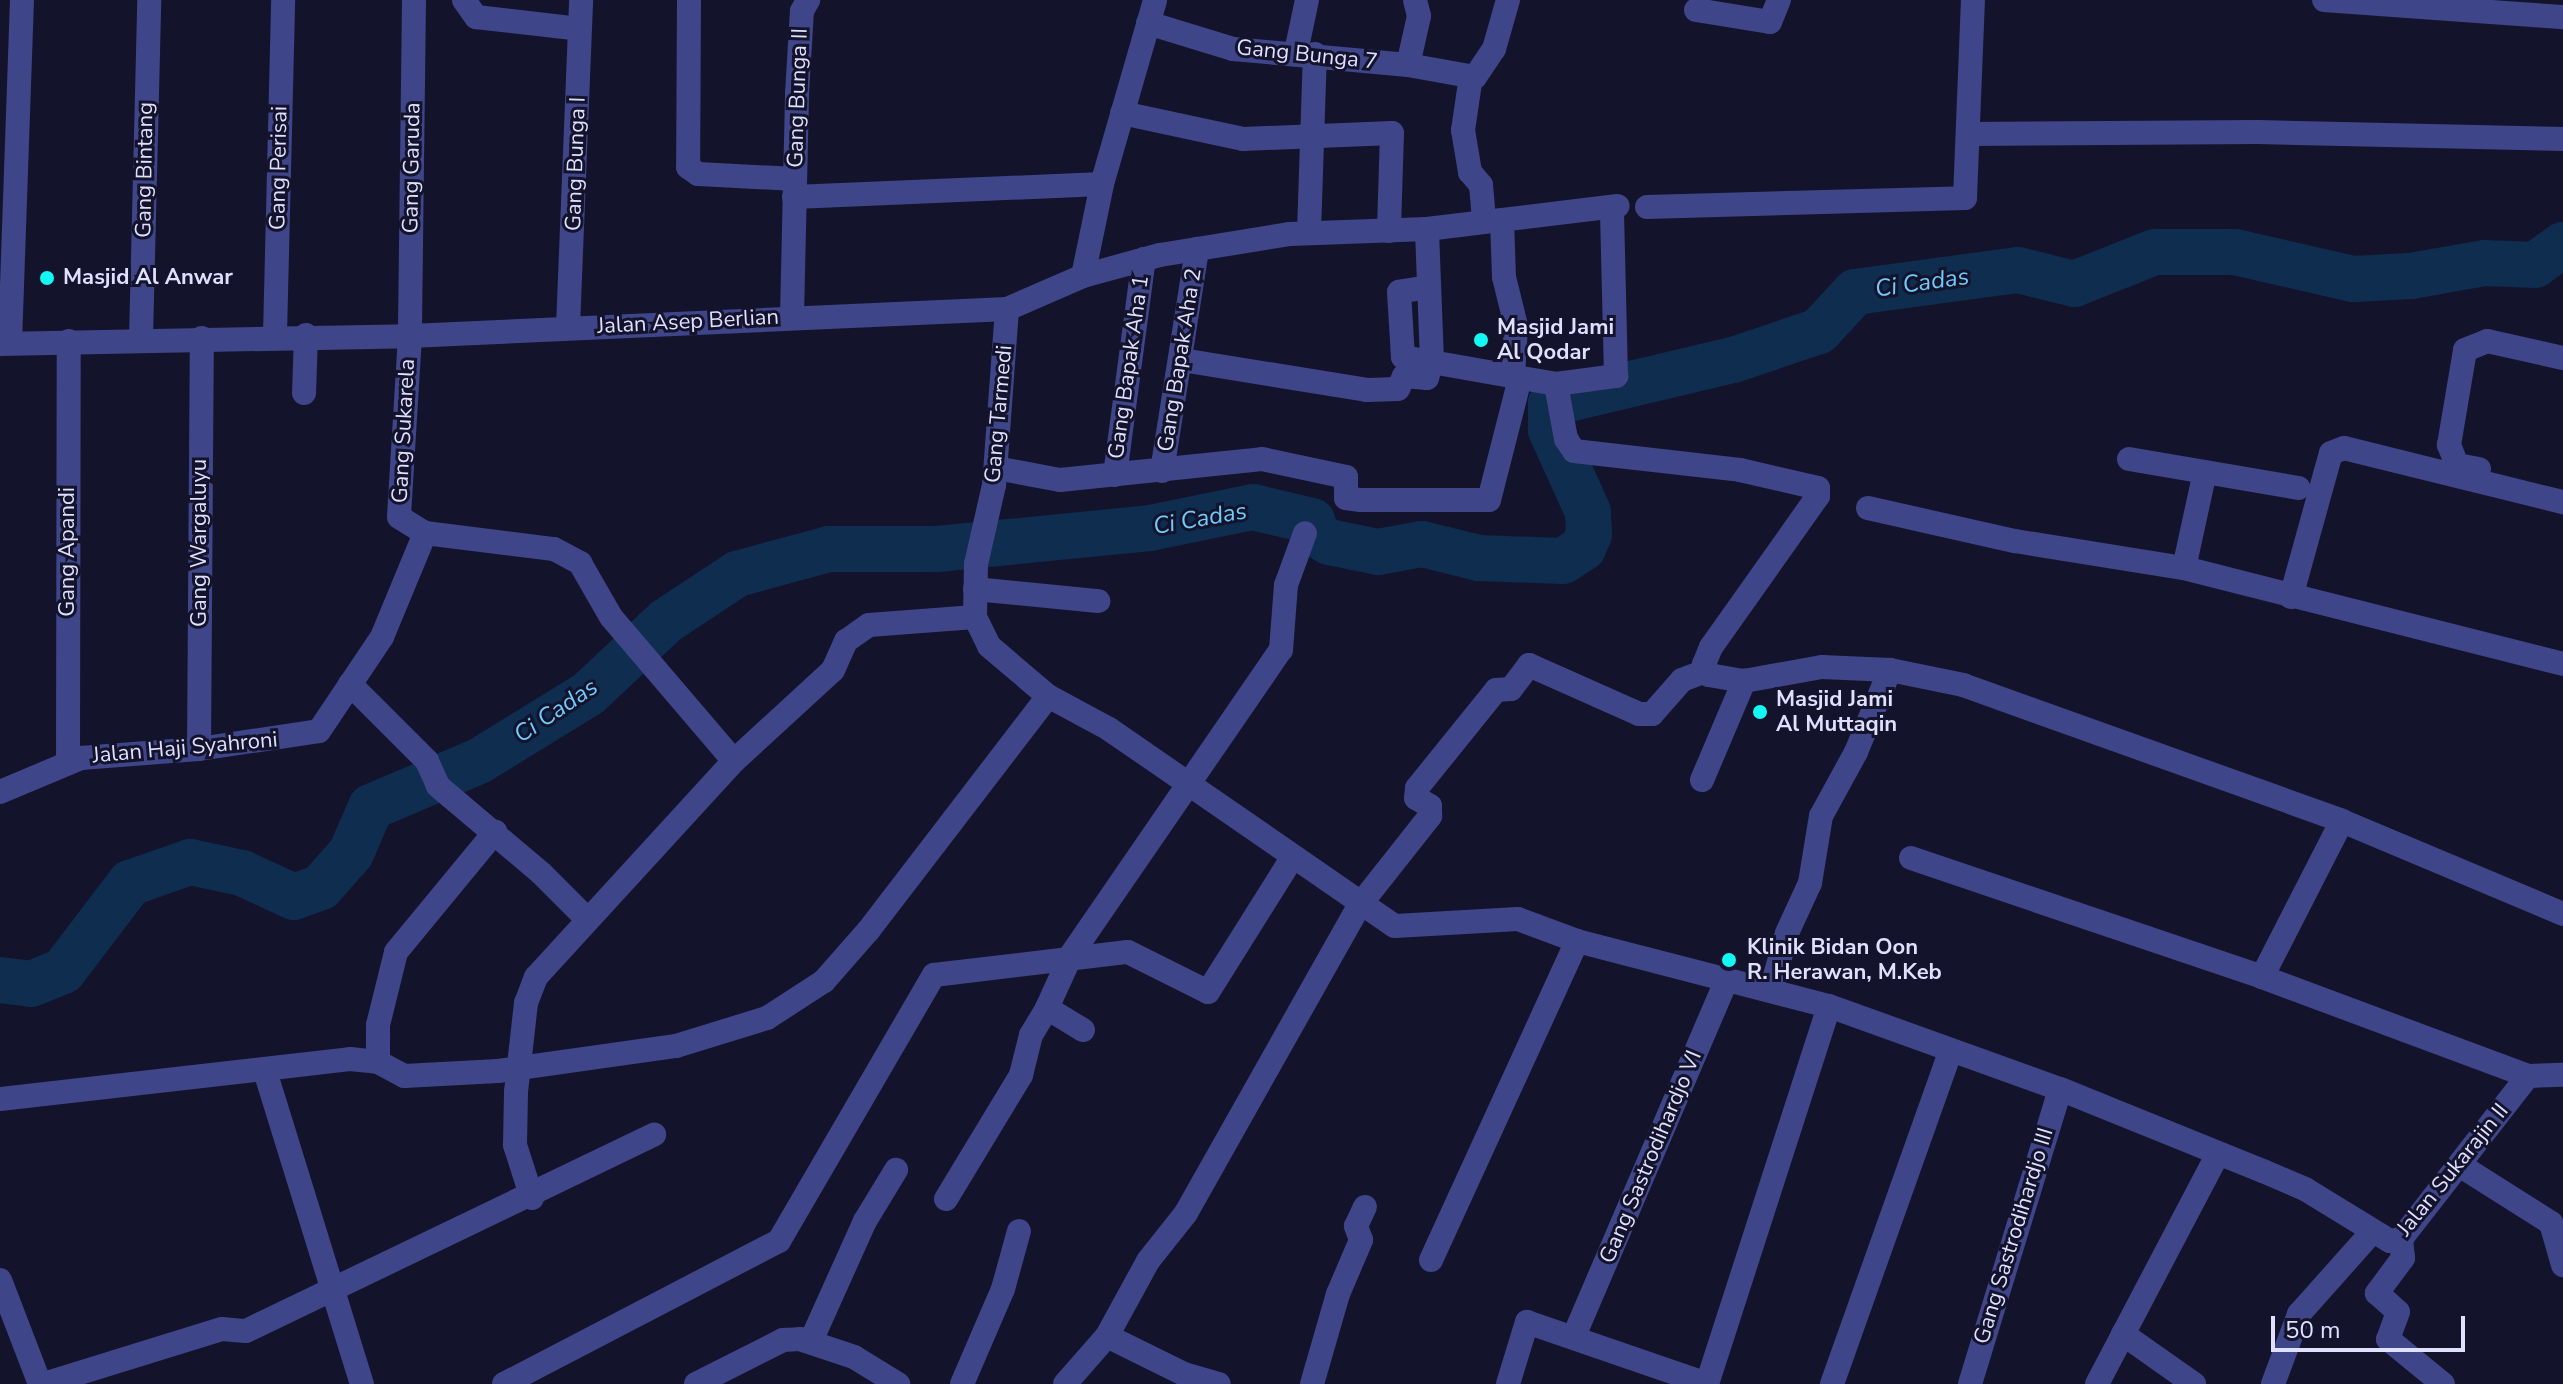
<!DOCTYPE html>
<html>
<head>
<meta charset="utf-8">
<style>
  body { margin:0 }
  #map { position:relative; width:2563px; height:1384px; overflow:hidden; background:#14132c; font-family:"Nunito Sans",sans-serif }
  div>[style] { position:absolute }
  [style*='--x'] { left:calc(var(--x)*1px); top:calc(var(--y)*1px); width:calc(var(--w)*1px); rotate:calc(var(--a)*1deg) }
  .river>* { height:46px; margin:-23px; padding:0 23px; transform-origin:23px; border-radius:23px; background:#0f2d4f }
  .minor>* { height:24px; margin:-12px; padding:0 12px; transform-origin:12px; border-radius:12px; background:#3f4589 }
  .dots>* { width:22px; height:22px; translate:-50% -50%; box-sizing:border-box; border:4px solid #14132c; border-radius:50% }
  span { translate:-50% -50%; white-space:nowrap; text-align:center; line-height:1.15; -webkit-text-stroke:6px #14132c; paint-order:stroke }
  .street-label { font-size:22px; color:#dfdffe }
  .poi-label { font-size:22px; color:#dfdffe; font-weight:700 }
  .left { translate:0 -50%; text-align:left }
  .water-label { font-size:24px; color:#70cafb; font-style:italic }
  .scale { position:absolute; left:2271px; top:1316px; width:194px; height:36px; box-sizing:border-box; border:4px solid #dfdffe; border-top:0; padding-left:10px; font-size:24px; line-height:28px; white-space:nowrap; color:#dfdffe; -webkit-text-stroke:6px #14132c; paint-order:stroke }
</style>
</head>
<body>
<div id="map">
  <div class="river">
    <i style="--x:0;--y:980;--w:31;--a:7"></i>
    <i style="--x:31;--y:984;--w:35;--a:-22"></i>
    <i style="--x:63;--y:971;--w:111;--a:-52.7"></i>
    <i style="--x:130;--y:883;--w:64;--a:-19.3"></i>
    <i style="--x:190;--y:862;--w:53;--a:11.9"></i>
    <i style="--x:242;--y:873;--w:57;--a:24.8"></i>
    <i style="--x:294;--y:897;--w:29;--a:-20"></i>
    <i style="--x:321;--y:887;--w:45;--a:-48.6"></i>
    <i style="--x:351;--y:853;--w:50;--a:-66.5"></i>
    <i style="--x:371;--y:807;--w:117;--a:-23.1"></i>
    <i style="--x:479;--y:761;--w:128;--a:-31.6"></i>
    <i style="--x:588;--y:694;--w:107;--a:-43.1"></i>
    <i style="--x:666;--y:621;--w:85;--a:-33.5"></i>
    <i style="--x:737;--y:574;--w:95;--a:-15.2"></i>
    <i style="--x:829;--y:549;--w:108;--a:0"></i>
    <i style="--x:937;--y:549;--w:214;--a:-5.6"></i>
    <i style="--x:1150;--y:528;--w:105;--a:-11.5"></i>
    <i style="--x:1253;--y:507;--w:61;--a:13.3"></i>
    <i style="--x:1312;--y:521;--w:10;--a:96"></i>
    <i style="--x:1311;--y:531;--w:21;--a:31"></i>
    <i style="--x:1329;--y:542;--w:50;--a:11.5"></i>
    <i style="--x:1378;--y:552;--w:45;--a:-10.3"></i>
    <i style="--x:1422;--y:544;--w:59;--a:13.8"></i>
    <i style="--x:1479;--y:558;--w:84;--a:2"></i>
    <i style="--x:1563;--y:561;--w:24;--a:-33"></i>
    <i style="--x:1583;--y:548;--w:15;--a:-67"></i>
    <i style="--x:1589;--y:534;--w:22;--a:-93"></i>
    <i style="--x:1588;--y:512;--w:90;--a:-114.3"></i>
    <i style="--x:1551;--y:430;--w:27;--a:-90"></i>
    <i style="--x:1551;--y:403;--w:187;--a:-13.3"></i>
    <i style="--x:1733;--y:360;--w:91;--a:-18.6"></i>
    <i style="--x:1819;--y:331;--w:53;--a:-47.3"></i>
    <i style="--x:1855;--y:292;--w:164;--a:-7.7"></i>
    <i style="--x:2018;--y:270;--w:58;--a:14"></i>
    <i style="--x:2074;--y:284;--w:87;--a:-21.6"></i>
    <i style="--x:2155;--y:252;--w:80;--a:0"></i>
    <i style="--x:2235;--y:252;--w:121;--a:12.9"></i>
    <i style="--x:2353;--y:279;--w:58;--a:-3"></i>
    <i style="--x:2411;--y:276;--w:74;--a:-10.1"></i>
    <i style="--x:2484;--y:263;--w:51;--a:2.2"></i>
    <i style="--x:2535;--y:265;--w:34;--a:-36"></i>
  </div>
  <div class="minor">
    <i style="--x:414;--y:0;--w:336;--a:90.7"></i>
    <i style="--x:410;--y:336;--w:181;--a:93.5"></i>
    <i style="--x:399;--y:517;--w:31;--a:32"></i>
    <i style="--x:425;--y:533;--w:130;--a:7.1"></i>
    <i style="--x:554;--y:549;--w:30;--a:28"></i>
    <i style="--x:580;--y:563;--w:62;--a:60.1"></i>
    <i style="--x:611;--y:617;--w:189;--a:49.5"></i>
    <i style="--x:464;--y:0;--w:21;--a:55"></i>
    <i style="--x:476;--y:17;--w:104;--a:6.6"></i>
    <i style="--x:689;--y:0;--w:167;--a:90.3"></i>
    <i style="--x:688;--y:167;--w:12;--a:35"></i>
    <i style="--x:698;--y:174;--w:97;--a:3"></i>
    <i style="--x:2324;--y:0;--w:240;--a:4.1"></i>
    <i style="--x:1696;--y:10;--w:75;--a:9.2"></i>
    <i style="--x:1770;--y:22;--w:24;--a:-68"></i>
    <i style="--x:1148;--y:23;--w:89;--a:17"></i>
    <i style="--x:1233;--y:49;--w:176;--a:5.2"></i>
    <i style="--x:1408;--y:65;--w:68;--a:10.2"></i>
    <i style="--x:1475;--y:77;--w:34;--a:-56"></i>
    <i style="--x:1494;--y:49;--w:51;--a:-74.1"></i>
    <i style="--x:1296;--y:52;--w:53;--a:-78.1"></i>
    <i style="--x:1408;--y:65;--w:50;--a:-77.3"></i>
    <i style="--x:1419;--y:16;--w:16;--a:-104"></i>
    <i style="--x:1471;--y:76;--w:55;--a:98.4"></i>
    <i style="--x:1463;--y:130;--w:43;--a:80.5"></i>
    <i style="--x:1470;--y:172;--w:17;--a:50"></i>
    <i style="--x:1481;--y:185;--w:37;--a:85"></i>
    <i style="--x:1122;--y:113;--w:124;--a:12.1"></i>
    <i style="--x:1243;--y:139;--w:149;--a:-2.3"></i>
    <i style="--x:1392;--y:133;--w:98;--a:91.8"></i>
    <i style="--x:1969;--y:134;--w:289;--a:-0.4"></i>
    <i style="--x:2258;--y:132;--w:305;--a:1.3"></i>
    <i style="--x:794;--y:197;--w:308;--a:-2.4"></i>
    <i style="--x:1647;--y:207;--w:318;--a:-1.6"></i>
    <i style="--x:1965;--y:198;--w:198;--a:-87.7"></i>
    <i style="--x:1502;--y:220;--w:57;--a:88"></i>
    <i style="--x:1504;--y:277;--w:50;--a:76.2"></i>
    <i style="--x:1516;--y:326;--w:51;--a:93.4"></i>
    <i style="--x:1309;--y:232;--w:178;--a:-88.1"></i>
    <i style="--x:1083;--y:276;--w:94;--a:-78.3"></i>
    <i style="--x:1102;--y:184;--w:191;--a:-73.9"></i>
    <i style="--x:1429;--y:287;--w:30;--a:171"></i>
    <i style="--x:1399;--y:292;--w:65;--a:86.5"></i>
    <i style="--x:1403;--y:357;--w:155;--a:10"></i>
    <i style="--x:1556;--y:384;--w:56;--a:79.7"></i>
    <i style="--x:1566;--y:439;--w:14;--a:56"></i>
    <i style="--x:1574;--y:451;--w:167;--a:6.5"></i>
    <i style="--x:1740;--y:470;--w:80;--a:13"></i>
    <i style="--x:1818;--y:488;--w:8;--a:90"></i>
    <i style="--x:1818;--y:496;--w:185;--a:125.3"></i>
    <i style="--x:1711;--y:647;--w:18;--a:112"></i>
    <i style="--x:1704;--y:664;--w:12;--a:66"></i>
    <i style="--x:1709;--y:675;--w:36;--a:10"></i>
    <i style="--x:1744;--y:681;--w:79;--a:-10.2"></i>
    <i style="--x:1822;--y:667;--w:68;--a:2.5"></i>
    <i style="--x:1890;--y:670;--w:75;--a:11.6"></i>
    <i style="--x:1963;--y:685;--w:403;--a:19.7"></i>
    <i style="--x:2342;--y:821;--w:240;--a:22.8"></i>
    <i style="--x:1007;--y:309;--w:176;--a:94.2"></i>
    <i style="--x:994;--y:485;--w:81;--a:102.8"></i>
    <i style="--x:976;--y:564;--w:53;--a:91.1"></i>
    <i style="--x:975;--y:617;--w:32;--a:64"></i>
    <i style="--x:989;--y:646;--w:77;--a:40.3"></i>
    <i style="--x:1048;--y:696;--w:69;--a:28.4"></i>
    <i style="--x:1109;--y:729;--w:347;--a:34.6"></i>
    <i style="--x:1395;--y:926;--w:123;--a:-3.3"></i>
    <i style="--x:1518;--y:919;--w:63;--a:20.4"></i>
    <i style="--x:1577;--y:941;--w:260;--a:14.5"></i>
    <i style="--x:1829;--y:1006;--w:245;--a:19.8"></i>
    <i style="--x:2060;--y:1089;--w:219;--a:22"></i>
    <i style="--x:2263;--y:1171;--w:46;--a:23.2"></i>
    <i style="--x:2305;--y:1189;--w:100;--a:31.5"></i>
    <i style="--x:2390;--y:1241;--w:11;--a:-10"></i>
    <i style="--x:2401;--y:1239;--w:207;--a:-52.1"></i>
    <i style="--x:792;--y:317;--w:223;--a:-88.7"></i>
    <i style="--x:797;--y:94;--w:83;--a:-86.6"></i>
    <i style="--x:802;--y:11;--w:13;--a:-61"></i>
    <i style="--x:568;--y:327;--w:327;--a:-87.7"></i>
    <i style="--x:275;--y:335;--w:335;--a:-88.6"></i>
    <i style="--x:141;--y:339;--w:339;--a:-88.6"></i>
    <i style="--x:10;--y:343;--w:343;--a:-88"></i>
    <i style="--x:0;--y:344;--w:410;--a:-1.1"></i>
    <i style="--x:410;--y:336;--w:598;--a:-2.59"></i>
    <i style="--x:1007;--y:309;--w:83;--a:-23.5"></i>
    <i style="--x:1083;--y:276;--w:80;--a:-15.3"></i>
    <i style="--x:1160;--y:255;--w:132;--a:-9.2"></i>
    <i style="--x:1290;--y:234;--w:137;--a:-2.1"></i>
    <i style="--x:1427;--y:229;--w:192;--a:-6.9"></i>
    <i style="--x:1182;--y:360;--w:187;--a:9.2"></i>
    <i style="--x:1367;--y:390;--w:31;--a:-2"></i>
    <i style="--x:1398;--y:389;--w:14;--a:-65"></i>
    <i style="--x:1404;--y:376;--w:23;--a:5"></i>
    <i style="--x:1427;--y:378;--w:18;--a:-74"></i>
    <i style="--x:1432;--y:361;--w:132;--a:-92.2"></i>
    <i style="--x:1556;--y:384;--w:61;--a:-7.6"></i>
    <i style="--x:1616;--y:376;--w:169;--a:-91.4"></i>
    <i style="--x:304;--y:393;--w:58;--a:-88"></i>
    <i style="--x:2129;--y:459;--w:172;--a:9.7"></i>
    <i style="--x:996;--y:468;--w:65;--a:10.6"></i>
    <i style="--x:1060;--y:480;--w:203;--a:-5.9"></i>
    <i style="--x:1262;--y:459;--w:86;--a:12.1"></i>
    <i style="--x:1346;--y:477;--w:21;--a:90"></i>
    <i style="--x:1346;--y:498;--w:15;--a:8"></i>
    <i style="--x:1361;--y:500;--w:128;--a:0"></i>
    <i style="--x:1489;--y:500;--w:126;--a:-75.7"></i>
    <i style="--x:2479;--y:469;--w:22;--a:-170"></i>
    <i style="--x:2457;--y:465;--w:22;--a:-112"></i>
    <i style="--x:2449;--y:445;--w:96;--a:-80.4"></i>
    <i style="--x:2465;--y:350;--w:24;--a:-22"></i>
    <i style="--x:2487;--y:341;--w:78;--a:12.6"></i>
    <i style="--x:1162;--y:471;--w:225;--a:-81"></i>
    <i style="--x:1115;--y:475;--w:218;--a:-82.4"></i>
    <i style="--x:1868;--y:508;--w:151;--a:12.7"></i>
    <i style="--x:2015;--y:541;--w:171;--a:9.1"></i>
    <i style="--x:2184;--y:568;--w:391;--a:14.2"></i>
    <i style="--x:2184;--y:568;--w:98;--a:-77.7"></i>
    <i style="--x:975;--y:589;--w:124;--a:5.6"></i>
    <i style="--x:2291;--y:597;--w:149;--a:-74.5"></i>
    <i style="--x:2331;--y:453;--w:14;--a:-21"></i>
    <i style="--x:2344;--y:448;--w:226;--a:13.9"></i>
    <i style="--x:350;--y:684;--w:109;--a:45"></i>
    <i style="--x:427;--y:761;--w:27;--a:66"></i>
    <i style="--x:438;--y:786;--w:135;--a:40.2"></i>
    <i style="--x:541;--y:873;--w:64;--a:45"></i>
    <i style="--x:199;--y:749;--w:411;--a:-89.6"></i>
    <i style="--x:68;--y:762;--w:421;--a:-89.9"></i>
    <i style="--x:1702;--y:780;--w:108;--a:-67"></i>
    <i style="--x:0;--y:792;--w:88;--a:-22.8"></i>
    <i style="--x:81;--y:758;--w:118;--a:-4.4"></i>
    <i style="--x:199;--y:749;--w:121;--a:-8.5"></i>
    <i style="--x:319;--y:731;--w:113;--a:-56.2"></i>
    <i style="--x:382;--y:637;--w:113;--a:-67.5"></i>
    <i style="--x:1911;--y:858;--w:371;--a:18.7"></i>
    <i style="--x:2262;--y:977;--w:284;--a:20.4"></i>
    <i style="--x:2528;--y:1076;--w:35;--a:-2"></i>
    <i style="--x:2262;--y:977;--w:175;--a:-62.9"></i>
    <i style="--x:1771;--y:990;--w:59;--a:-74.3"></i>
    <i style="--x:1787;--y:933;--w:55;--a:-65.3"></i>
    <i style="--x:1810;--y:883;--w:68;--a:-80.7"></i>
    <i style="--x:1821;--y:816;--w:73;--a:-61.3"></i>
    <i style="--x:1856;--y:752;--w:89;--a:-67.5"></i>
    <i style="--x:1083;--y:1030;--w:42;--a:-148.6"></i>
    <i style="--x:1047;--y:1008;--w:58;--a:-65.6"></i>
    <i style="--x:1071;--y:955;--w:370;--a:-55.5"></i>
    <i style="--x:1281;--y:650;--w:65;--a:-85.6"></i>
    <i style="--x:1286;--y:585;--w:55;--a:-69.9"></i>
    <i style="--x:378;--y:1062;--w:37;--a:-90"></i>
    <i style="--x:378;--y:1025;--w:75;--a:-76.1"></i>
    <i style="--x:396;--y:952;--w:156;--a:-50.5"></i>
    <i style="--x:265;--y:1071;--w:328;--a:72.8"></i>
    <i style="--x:0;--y:1099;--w:352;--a:-6.5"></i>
    <i style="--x:350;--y:1059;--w:28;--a:6"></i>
    <i style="--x:378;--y:1062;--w:30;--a:28"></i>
    <i style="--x:404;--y:1076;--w:94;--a:-3"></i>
    <i style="--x:498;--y:1071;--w:180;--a:-8"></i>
    <i style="--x:676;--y:1046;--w:95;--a:-17.1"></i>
    <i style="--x:767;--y:1018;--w:68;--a:-33"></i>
    <i style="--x:824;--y:981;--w:67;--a:-48.7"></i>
    <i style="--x:868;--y:931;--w:296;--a:-52.5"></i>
    <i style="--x:2461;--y:1166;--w:107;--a:32.3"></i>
    <i style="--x:2551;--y:1223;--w:44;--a:74.1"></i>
    <i style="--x:532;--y:1198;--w:56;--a:-107.8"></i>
    <i style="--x:515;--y:1145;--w:53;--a:-88.9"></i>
    <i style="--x:516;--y:1092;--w:90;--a:-83.6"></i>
    <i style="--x:526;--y:1003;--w:28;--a:-69"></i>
    <i style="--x:536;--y:977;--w:293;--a:-47.5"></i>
    <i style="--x:734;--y:761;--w:134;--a:-42.6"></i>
    <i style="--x:833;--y:670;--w:32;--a:-66"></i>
    <i style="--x:846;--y:641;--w:28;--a:-35"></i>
    <i style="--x:869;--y:625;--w:106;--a:-4.3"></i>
    <i style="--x:946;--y:1199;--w:145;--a:-58.8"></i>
    <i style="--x:1021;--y:1075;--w:41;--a:-76"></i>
    <i style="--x:1031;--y:1035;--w:31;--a:-59"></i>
    <i style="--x:2401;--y:1239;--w:19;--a:84"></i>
    <i style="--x:2403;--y:1258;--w:44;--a:126.6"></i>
    <i style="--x:2377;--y:1293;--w:28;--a:42"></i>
    <i style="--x:2398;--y:1312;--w:29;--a:110"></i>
    <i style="--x:2388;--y:1339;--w:71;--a:39.3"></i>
    <i style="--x:1431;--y:1260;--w:351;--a:-65.4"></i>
    <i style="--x:0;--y:1280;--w:111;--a:69"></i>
    <i style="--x:2123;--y:1334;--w:87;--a:35.2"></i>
    <i style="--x:1107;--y:1336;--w:86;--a:26.3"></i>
    <i style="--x:1184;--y:1374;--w:36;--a:16"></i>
    <i style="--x:1574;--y:1336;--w:388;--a:-66.8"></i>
    <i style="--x:811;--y:1341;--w:132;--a:-65.8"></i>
    <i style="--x:865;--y:1221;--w:60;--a:-58.7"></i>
    <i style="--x:44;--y:1384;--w:186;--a:-17.2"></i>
    <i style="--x:222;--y:1329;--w:24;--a:5"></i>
    <i style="--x:246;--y:1331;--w:453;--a:-25.7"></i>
    <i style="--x:504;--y:1384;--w:310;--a:-27.5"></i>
    <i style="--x:779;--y:1241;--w:308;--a:-59.8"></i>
    <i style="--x:934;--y:975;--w:195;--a:-6.8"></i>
    <i style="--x:1128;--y:952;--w:89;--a:26.6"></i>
    <i style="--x:1208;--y:992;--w:158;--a:-57.9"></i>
    <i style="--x:696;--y:1384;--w:97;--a:-26.8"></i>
    <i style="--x:783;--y:1340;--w:17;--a:-3"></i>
    <i style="--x:800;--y:1339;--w:57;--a:18.4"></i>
    <i style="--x:854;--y:1357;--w:52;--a:31.5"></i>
    <i style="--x:962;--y:1384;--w:103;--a:-66.7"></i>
    <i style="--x:1003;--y:1289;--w:60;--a:-74.6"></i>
    <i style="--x:1065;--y:1384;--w:64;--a:-48.8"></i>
    <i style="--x:1107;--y:1336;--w:85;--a:-61.3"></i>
    <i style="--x:1148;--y:1261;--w:61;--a:-51.6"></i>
    <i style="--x:1186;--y:1213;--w:352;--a:-60.6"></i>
    <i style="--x:1359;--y:906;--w:115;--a:-51.7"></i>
    <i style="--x:1430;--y:816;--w:10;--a:-90"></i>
    <i style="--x:1430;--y:806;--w:16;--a:-150"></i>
    <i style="--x:1416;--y:798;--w:10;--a:-84"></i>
    <i style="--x:1417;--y:788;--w:126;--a:-51.1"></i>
    <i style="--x:1496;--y:690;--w:15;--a:-4"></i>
    <i style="--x:1511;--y:689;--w:30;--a:-53"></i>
    <i style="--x:1529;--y:665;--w:120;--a:24"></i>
    <i style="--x:1639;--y:714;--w:13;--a:0"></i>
    <i style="--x:1652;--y:714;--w:45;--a:-48.6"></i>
    <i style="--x:1682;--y:680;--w:25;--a:-21"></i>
    <i style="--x:1312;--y:1384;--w:94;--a:-73.9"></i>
    <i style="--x:1338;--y:1294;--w:59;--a:-66.9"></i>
    <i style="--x:1361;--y:1240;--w:15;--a:-110"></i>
    <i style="--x:1356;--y:1226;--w:21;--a:-65"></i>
    <i style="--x:1508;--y:1384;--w:65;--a:-73"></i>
    <i style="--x:1527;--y:1322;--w:190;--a:19"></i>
    <i style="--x:1707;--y:1384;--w:397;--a:-72.1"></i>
    <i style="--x:1832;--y:1384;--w:352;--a:-70.4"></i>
    <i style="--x:1970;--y:1384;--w:308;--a:-73"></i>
    <i style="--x:2097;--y:1384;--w:260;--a:-62.3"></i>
    <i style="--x:2273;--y:1384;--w:75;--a:-69.6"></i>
    <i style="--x:2299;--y:1314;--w:111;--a:-48.3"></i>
  </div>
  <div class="dots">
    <i style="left:47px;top:278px;background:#11f8f5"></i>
    <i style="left:1481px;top:340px;background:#11f8f5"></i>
    <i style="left:1760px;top:712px;background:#11f8f5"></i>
    <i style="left:1729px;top:960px;background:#11f8f5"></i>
  </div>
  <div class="street-label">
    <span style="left:1307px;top:55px;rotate:6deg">Gang Bunga 7</span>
    <span style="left:798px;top:98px;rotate:-88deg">Gang Bunga II</span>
    <span style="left:576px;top:164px;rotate:-88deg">Gang Bunga I</span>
    <span style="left:279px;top:168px;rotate:-89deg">Gang Perisai</span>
    <span style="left:412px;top:168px;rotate:-89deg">Gang Garuda</span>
    <span style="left:145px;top:170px;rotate:-89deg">Gang Bintang</span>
    <span style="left:688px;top:322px;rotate:-3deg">Jalan Asep Berlian</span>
    <span style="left:1180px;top:360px;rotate:-81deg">Gang Bapak Aha 2</span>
    <span style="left:1129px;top:367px;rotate:-82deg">Gang Bapak Aha 1</span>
    <span style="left:999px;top:414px;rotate:-85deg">Gang Tarmedi</span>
    <span style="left:404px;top:431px;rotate:-87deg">Gang Sukarela</span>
    <span style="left:200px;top:543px;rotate:-90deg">Gang Wargaluyu</span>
    <span style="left:68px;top:552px;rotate:-90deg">Gang Apandi</span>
    <span style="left:185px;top:748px;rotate:-5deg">Jalan Haji Syahroni</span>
    <span style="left:1651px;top:1157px;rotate:-67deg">Gang Sastrodihardjo VI</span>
    <span style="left:2453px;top:1170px;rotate:-51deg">Jalan Sukarajin II</span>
    <span style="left:2014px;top:1236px;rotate:-73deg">Gang Sastrodihardjo III</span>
  </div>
  <div class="poi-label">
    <span class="left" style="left:63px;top:278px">Masjid Al Anwar</span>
    <span class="left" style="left:1497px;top:340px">Masjid Jami<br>Al Qodar</span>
    <span class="left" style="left:1776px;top:712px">Masjid Jami<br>Al Muttaqin</span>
    <span class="left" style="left:1747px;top:960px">Klinik Bidan Oon<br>R. Herawan, M.Keb</span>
  </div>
  <div class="water-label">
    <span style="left:1922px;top:283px;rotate:-8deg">Ci Cadas</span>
    <span style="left:1200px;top:519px;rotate:-10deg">Ci Cadas</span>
    <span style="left:556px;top:711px;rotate:-34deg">Ci Cadas</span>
  </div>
  <div class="scale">50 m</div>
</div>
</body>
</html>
